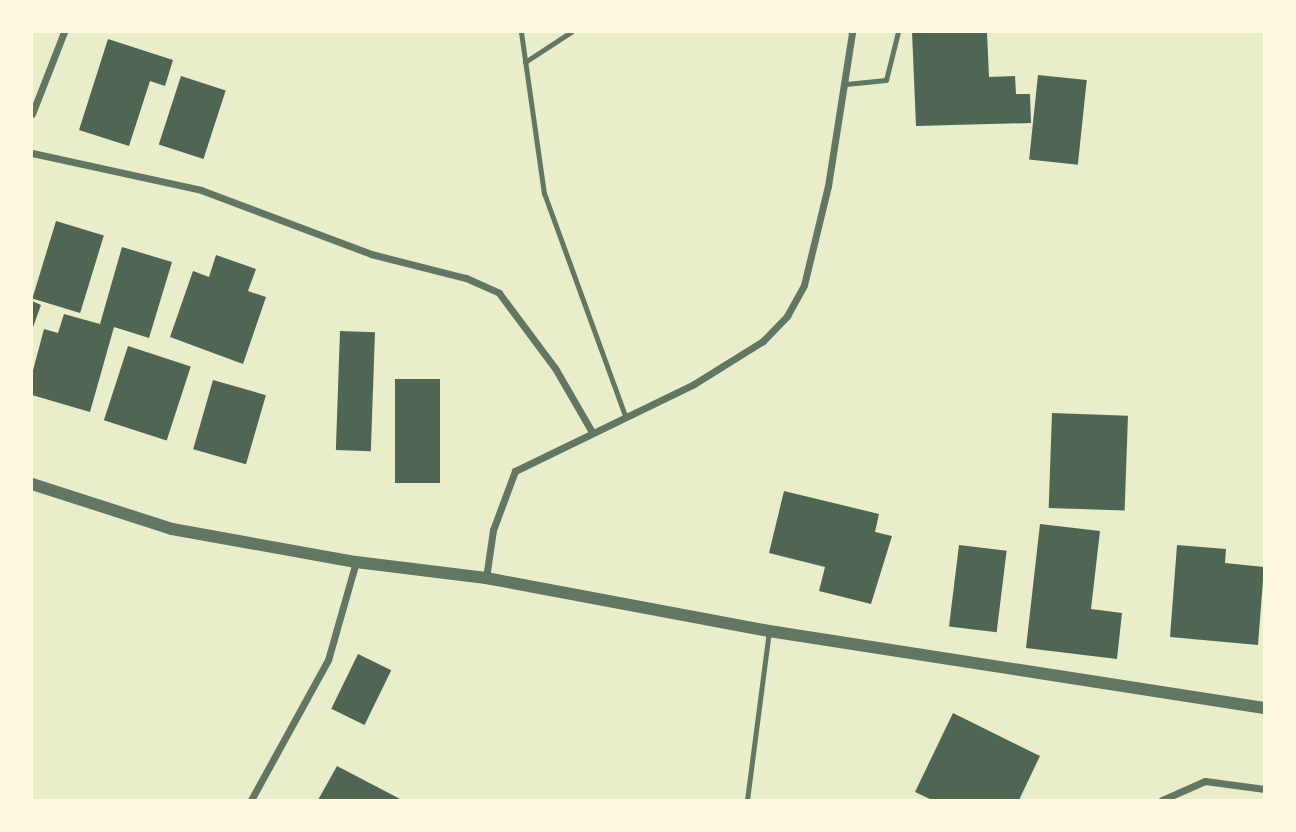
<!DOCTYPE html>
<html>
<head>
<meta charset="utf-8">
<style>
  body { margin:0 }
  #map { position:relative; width:1296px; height:832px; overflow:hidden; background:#e9edc9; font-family:Overpass,sans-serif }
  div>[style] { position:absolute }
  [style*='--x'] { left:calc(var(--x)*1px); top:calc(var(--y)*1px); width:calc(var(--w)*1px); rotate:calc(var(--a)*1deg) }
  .building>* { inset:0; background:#4f6655; transform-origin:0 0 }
  .service>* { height:5px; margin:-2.5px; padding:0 2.5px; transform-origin:2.5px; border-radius:2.5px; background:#617663 }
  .minor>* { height:7px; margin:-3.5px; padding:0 3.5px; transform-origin:3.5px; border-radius:3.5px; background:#617663 }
  .tertiary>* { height:12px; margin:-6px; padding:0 6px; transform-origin:6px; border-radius:6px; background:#617663 }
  span { translate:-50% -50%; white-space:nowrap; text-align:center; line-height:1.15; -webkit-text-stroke:5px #fefae0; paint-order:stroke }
  .frame { position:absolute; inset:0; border:33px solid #fefae0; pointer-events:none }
</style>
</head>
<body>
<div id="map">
  <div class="building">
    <i style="clip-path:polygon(912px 32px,987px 32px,989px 77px,1015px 76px,1016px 94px,1030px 94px,1031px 123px,916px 126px)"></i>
    <i style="clip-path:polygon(108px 39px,173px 60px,165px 86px,150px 81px,129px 146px,79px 130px)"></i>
    <i style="left:1038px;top:75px;width:49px;height:85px;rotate:6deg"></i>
    <i style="left:181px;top:76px;width:47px;height:72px;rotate:18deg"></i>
    <i style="left:56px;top:221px;width:50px;height:81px;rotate:17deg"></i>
    <i style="clip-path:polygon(122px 247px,172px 262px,149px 338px,114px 327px,90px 412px,32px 395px,32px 374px,44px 329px,58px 333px,64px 314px,100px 324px)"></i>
    <i style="clip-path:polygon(216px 255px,256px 269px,248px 291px,266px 297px,243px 364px,170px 337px,193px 271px,209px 277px)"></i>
    <i style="clip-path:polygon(32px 301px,41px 305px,32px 330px)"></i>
    <i style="left:340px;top:331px;width:35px;height:119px;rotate:2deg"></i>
    <i style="left:128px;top:346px;width:66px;height:78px;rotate:18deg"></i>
    <i style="left:395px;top:379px;width:45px;height:104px"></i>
    <i style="left:213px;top:380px;width:55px;height:72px;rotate:16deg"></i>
    <i style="left:1052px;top:413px;width:76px;height:95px;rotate:2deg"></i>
    <i style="clip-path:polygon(784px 491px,879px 514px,875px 532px,892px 536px,871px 604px,819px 591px,825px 567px,769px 553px)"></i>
    <i style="clip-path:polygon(1040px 524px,1100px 531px,1091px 609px,1122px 613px,1117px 659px,1026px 648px)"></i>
    <i style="left:959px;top:545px;width:48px;height:82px;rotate:7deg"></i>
    <i style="clip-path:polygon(1177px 545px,1226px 549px,1225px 563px,1264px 567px,1258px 645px,1170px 637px)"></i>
    <i style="left:358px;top:654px;width:37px;height:61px;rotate:26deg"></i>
    <i style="clip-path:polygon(953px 713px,1040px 756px,1019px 800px,932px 800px,915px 792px)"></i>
    <i style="clip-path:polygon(337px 766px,402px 800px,318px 800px)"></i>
  </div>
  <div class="service">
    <i style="--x:521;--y:32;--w:163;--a:81.9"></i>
    <i style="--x:544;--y:193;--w:236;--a:70"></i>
    <i style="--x:525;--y:62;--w:55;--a:-33.1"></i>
    <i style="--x:846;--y:84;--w:40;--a:-5.7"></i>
    <i style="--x:886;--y:80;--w:49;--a:-76"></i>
    <i style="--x:747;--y:800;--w:170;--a:-82.6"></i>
  </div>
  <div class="minor">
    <i style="--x:32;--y:114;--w:88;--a:-68.7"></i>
    <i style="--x:32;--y:153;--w:173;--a:12.3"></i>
    <i style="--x:201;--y:190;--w:182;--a:20.6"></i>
    <i style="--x:371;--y:254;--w:98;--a:14.2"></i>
    <i style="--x:466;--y:278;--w:36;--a:24"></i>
    <i style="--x:499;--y:293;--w:94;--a:53.3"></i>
    <i style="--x:555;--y:368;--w:74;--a:60"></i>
    <i style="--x:486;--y:578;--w:49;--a:-81.7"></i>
    <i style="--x:493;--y:530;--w:63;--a:-69.6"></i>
    <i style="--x:515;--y:471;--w:199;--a:-25.9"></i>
    <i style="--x:694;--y:384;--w:81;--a:-31.9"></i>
    <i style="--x:763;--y:341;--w:35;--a:-46"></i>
    <i style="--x:787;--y:316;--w:35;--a:-61"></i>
    <i style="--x:804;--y:285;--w:102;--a:-76.4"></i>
    <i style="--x:828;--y:186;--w:156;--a:-81.1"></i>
    <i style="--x:251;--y:800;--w:160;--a:-61.2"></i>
    <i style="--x:328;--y:660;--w:102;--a:-74.1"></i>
    <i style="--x:1162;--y:800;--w:47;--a:-23.8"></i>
    <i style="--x:1205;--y:781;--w:60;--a:7.7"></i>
  </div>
  <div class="tertiary">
    <i style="--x:32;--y:484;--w:147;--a:17.8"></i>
    <i style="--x:172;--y:529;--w:187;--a:10.2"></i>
    <i style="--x:356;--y:562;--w:131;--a:7"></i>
    <i style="--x:486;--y:578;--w:288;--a:10.6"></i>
    <i style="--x:769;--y:631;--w:501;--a:8.84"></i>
  </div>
  <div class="frame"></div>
</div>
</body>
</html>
